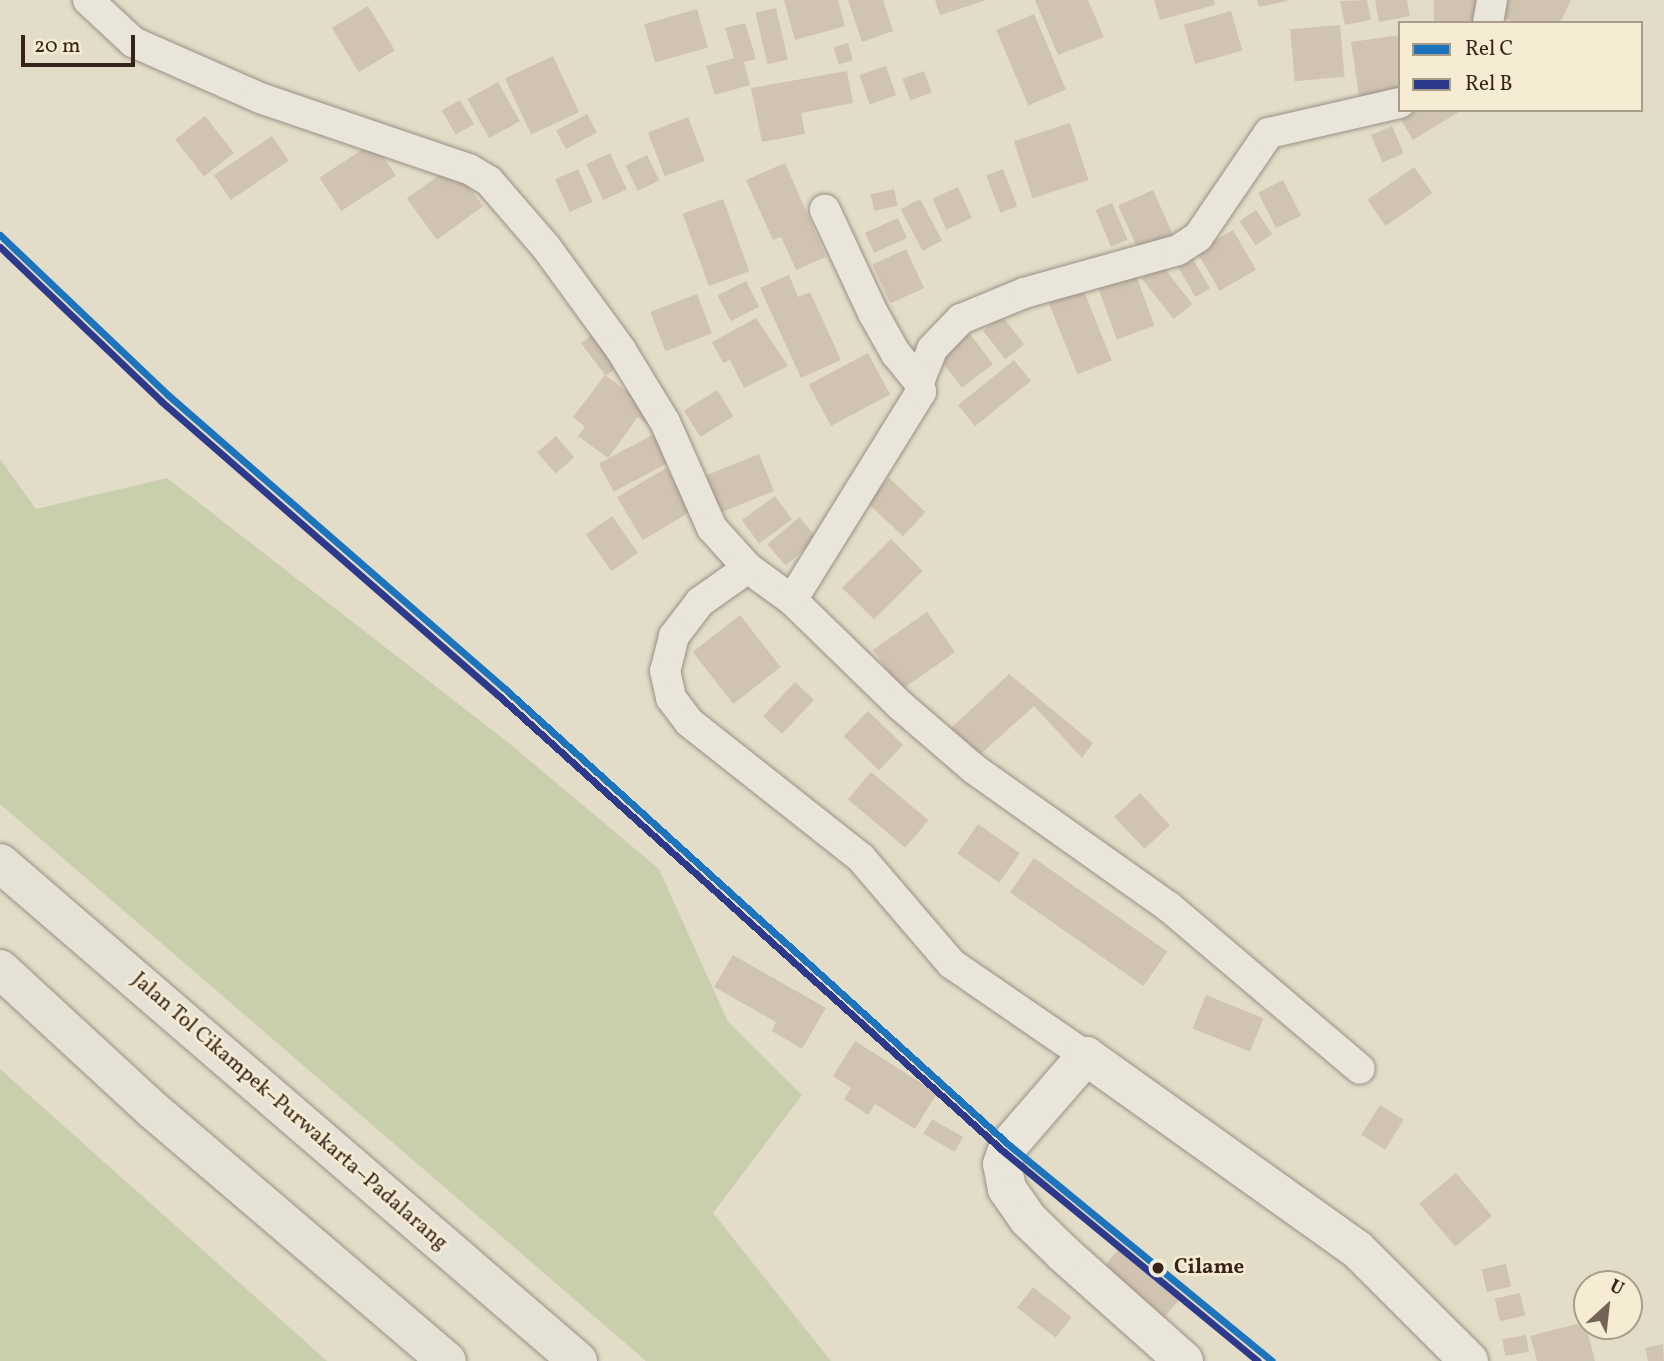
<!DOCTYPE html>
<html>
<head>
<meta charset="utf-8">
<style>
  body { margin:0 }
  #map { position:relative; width:1664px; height:1361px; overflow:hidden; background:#e3dcc8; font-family:Vollkorn,serif }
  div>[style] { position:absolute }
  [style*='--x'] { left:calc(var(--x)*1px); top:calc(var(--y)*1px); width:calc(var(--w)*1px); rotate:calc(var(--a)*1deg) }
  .green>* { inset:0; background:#c9cfac }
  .building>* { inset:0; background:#d1c3b2; transform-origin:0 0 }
  .roads { filter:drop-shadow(0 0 2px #989185) drop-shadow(0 0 2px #989185) }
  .street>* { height:30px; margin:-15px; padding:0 15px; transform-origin:15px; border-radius:15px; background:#e9e5db }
  .secondary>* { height:38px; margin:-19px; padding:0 19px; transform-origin:19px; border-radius:19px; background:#e9e5db }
  .highway>* { height:38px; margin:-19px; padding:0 19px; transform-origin:19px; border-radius:19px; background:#e6e1d5 }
  .rail-1>* { height:7px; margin:-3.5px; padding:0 3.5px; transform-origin:3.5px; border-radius:3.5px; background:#1c75bc }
  .rail-2>* { height:7px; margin:-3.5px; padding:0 3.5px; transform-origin:3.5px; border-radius:3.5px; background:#2d398b }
  .dots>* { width:19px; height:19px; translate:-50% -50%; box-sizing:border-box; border:4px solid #f5ecd3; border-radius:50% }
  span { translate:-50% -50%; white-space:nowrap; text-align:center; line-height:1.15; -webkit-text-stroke:5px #f5ecd3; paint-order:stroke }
  .street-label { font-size:21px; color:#38231b }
  .stop-label { font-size:21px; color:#38231b; font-weight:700 }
  .left { translate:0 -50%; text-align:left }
  .legend { position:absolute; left:1398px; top:21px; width:245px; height:91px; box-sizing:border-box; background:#f5ecd3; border:2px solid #a99c89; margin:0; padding:9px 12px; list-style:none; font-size:21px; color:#38231b }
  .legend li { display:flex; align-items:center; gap:14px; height:35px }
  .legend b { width:35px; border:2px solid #a99c89 }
  .north { position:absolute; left:1573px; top:1270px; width:70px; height:70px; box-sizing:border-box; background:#f5ecd3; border:2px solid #a99c89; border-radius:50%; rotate:27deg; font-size:19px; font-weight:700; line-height:28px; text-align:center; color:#38231b }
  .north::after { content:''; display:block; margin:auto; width:24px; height:32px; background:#746458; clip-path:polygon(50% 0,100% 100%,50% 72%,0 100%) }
  .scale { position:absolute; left:21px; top:35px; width:114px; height:32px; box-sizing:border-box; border:4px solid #38231b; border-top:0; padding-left:9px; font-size:21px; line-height:24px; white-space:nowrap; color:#38231b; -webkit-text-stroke:5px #f5ecd3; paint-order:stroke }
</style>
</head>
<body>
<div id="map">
  <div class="green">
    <i style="clip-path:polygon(0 459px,36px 509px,167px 478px,510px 744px,659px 869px,728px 1022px,802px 1095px,713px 1213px,831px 1361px,646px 1361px,0 804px)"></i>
    <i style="clip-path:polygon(0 1069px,327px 1361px,0 1361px)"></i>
  </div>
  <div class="building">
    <i style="clip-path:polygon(784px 0,838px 0,845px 26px,795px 40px)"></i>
    <i style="clip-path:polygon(848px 0,883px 0,893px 31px,862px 42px)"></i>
    <i style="clip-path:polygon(935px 0,984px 0,984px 1px,940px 15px)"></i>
    <i style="clip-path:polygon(1035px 0,1088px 0,1104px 37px,1058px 55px)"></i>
    <i style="clip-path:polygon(1154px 0,1214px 0,1215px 5px,1160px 20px)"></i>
    <i style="clip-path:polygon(1257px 0,1287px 0,1287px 1px,1259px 7px)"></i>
    <i style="clip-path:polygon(1367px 0,1371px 20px,1345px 25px,1340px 1px)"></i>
    <i style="clip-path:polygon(1375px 0,1407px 0,1410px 16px,1379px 22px)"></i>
    <i style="left:1434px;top:0;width:45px;height:23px"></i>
    <i style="clip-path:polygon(1509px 0,1571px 0,1560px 23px,1515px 23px,1501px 16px)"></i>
    <i style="left:368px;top:6px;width:52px;height:42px;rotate:59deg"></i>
    <i style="left:776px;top:8px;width:53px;height:21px;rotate:77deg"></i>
    <i style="left:697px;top:9px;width:40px;height:55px;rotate:74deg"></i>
    <i style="left:1231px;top:11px;width:41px;height:49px;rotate:74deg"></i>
    <i style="left:1034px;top:14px;width:82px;height:41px;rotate:67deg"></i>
    <i style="clip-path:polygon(745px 23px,756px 59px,744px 62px,750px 85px,715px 95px,706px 66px,734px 58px,725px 28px)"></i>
    <i style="left:1340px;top:25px;width:52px;height:50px;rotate:85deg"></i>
    <i style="clip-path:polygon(1400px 35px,1400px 91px,1359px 96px,1351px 42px)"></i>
    <i style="left:848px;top:43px;width:18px;height:15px;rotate:74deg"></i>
    <i style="left:553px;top:56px;width:62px;height:53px;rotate:65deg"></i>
    <i style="left:886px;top:66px;width:31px;height:28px;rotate:71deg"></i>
    <i style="clip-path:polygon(847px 71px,853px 103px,801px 113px,805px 134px,762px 142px,751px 88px)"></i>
    <i style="left:924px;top:71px;width:23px;height:23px;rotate:70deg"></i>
    <i style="left:498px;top:82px;width:45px;height:35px;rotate:61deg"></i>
    <i style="left:460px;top:100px;width:28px;height:21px;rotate:60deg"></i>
    <i style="clip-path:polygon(1417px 110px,1462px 110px,1413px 140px,1401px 120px)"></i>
    <i style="left:587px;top:114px;width:21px;height:35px;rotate:62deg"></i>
    <i style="left:205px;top:116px;width:47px;height:38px;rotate:52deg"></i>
    <i style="left:688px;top:117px;width:47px;height:43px;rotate:69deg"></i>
    <i style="left:1070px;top:123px;width:60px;height:59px;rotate:72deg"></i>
    <i style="left:1392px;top:126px;width:30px;height:23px;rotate:67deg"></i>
    <i style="left:272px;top:136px;width:30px;height:70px;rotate:56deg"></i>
    <i style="left:374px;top:142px;width:40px;height:65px;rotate:57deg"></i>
    <i style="left:610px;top:153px;width:40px;height:26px;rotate:65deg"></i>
    <i style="left:647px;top:155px;width:28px;height:24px;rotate:64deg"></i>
    <i style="clip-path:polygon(785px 163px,826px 257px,796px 270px,781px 237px,773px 240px,746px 180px)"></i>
    <i style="left:453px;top:165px;width:51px;height:57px;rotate:54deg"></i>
    <i style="left:1414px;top:167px;width:32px;height:57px;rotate:55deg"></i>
    <i style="left:578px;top:169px;width:36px;height:25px;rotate:66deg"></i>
    <i style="left:1003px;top:169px;width:40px;height:18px;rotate:69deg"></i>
    <i style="left:1283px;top:180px;width:40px;height:28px;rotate:63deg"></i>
    <i style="left:958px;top:187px;width:34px;height:28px;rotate:66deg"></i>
    <i style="left:894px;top:189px;width:17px;height:24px;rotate:77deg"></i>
    <i style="left:1153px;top:190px;width:55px;height:38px;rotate:66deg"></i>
    <i style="left:723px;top:199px;width:77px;height:43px;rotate:70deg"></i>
    <i style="left:920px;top:199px;width:47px;height:22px;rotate:62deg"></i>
    <i style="left:1112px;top:203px;width:40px;height:18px;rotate:67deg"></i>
    <i style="left:1256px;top:210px;width:29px;height:20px;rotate:56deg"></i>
    <i style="left:898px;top:218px;width:22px;height:36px;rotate:66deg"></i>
    <i style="left:1233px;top:230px;width:46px;height:42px;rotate:60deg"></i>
    <i style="left:906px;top:249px;width:43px;height:37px;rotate:65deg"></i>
    <i style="left:1193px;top:259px;width:34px;height:17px;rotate:60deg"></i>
    <i style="left:1161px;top:264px;width:51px;height:24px;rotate:52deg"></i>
    <i style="clip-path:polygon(789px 275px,798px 297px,810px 292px,841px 360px,801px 378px,760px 288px)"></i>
    <i style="left:1136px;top:275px;width:54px;height:40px;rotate:70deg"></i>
    <i style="left:746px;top:281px;width:29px;height:32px;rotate:63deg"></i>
    <i style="left:1083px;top:289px;width:77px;height:37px;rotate:68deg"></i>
    <i style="left:697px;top:294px;width:42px;height:50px;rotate:69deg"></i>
    <i style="left:1002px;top:316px;width:36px;height:24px;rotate:52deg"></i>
    <i style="clip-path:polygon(756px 318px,788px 366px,744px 388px,730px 360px,723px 363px,712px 342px)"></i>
    <i style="left:597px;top:331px;width:41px;height:20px;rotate:53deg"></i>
    <i style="left:969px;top:333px;width:39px;height:39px;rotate:52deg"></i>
    <i style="left:868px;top:353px;width:47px;height:67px;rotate:62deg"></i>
    <i style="left:1014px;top:360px;width:27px;height:72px;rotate:51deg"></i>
    <i style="clip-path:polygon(605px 375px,658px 415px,650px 426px,638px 417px,608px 458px,578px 436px,585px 427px,573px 417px)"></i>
    <i style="left:717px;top:390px;width:31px;height:39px;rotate:58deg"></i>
    <i style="left:658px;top:432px;width:32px;height:67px;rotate:62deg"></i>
    <i style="left:556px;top:436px;width:28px;height:25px;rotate:49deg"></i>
    <i style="left:759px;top:454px;width:40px;height:58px;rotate:68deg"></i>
    <i style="left:666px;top:468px;width:50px;height:57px;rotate:59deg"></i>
    <i style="left:889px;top:478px;width:50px;height:33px;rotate:43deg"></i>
    <i style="left:775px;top:496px;width:29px;height:41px;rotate:54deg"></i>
    <i style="left:612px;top:516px;width:45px;height:32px;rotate:55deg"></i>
    <i style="left:799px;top:517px;width:28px;height:42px;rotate:49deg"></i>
    <i style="left:891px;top:539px;width:45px;height:69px;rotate:45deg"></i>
    <i style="left:927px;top:612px;width:49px;height:66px;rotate:55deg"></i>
    <i style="left:740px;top:615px;width:66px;height:60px;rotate:52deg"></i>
    <i style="clip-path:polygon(1009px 674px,1093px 743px,1082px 758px,1034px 706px,973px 761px,947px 732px)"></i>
    <i style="left:795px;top:682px;width:26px;height:47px;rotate:43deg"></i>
    <i style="left:868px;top:711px;width:49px;height:35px;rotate:44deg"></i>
    <i style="left:871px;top:772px;width:75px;height:36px;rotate:40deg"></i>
    <i style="left:1140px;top:793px;width:44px;height:35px;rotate:47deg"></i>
    <i style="left:978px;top:824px;width:51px;height:36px;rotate:35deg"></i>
    <i style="left:1034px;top:858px;width:163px;height:42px;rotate:35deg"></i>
    <i style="clip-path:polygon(733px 955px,826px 1008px,802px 1049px,772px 1031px,776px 1022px,714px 987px)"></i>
    <i style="left:1206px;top:995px;width:62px;height:36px;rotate:22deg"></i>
    <i style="clip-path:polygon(855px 1041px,937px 1093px,915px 1129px,875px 1104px,868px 1115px,844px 1099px,851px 1088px,833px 1076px)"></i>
    <i style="left:1380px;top:1105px;width:28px;height:35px;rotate:32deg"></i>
    <i style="left:932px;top:1119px;width:36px;height:17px;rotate:30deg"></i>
    <i style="left:1456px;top:1173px;width:56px;height:48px;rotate:50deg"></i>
    <i style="left:1122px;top:1245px;width:79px;height:37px;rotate:40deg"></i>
    <i style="left:1506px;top:1264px;width:23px;height:25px;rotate:77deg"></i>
    <i style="left:1033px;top:1287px;width:49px;height:26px;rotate:38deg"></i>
    <i style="left:1520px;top:1293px;width:23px;height:26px;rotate:77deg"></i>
    <i style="clip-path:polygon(1585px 1322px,1595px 1361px,1537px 1361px,1530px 1336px)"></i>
    <i style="left:1526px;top:1335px;width:17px;height:24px;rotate:80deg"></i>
    <i style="clip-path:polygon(1663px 1344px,1664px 1361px,1648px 1361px,1645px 1348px)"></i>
  </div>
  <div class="roads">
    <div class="street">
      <i style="--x:88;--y:0;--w:62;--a:43"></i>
      <i style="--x:133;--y:42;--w:139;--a:23.8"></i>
      <i style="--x:260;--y:98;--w:221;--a:18.8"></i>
      <i style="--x:469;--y:169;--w:23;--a:31"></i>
      <i style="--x:489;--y:181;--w:87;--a:49.2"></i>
      <i style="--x:546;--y:247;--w:127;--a:53.9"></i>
      <i style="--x:621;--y:350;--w:84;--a:58.6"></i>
      <i style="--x:665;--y:422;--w:116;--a:66.1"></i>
      <i style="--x:712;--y:528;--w:54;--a:48"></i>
      <i style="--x:748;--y:568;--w:54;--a:36"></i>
      <i style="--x:792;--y:600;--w:153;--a:44.2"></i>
      <i style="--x:902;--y:707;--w:95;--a:40.7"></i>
      <i style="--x:974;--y:769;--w:239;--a:35.3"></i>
      <i style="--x:1169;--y:907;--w:250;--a:40.3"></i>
      <i style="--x:1488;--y:23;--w:23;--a:-80"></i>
      <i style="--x:919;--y:382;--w:35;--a:-68"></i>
      <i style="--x:932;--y:349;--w:42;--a:-46"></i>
      <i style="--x:961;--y:319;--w:68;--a:-22.4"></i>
      <i style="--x:1024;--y:293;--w:160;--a:-15.6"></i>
      <i style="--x:1178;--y:250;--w:24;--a:-33"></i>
      <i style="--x:1198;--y:237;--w:126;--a:-55.7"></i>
      <i style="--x:1269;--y:133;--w:134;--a:-12.9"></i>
      <i style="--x:748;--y:568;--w:59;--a:144.7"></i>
      <i style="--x:700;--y:602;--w:43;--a:127.4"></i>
      <i style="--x:674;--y:636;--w:36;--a:104"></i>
      <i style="--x:665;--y:671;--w:28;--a:77"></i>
      <i style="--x:671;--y:698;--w:30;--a:53"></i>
      <i style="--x:689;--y:722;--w:219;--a:38.3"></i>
      <i style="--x:861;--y:858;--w:140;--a:49.4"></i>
      <i style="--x:952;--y:964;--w:163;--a:34.5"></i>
      <i style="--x:792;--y:600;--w:245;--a:-58.2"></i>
      <i style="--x:921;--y:392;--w:10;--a:-101"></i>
      <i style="--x:919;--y:382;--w:36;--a:-129"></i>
      <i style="--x:896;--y:354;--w:47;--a:-119.3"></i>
      <i style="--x:873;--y:313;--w:114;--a:-115"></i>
    </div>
    <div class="secondary">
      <i style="--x:1184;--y:1361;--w:161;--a:-138.3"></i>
      <i style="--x:1064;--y:1254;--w:50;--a:-135.8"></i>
      <i style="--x:1028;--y:1219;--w:37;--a:-125"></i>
      <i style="--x:1007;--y:1189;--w:25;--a:-101"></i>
      <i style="--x:1002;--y:1164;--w:20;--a:-70"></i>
      <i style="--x:1009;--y:1145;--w:118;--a:-49.1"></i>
      <i style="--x:1086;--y:1056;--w:334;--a:35.5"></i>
      <i style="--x:1358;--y:1250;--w:157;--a:45"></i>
    </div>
    <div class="highway">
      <i style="--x:0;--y:863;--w:763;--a:40.75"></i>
      <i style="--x:0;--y:969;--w:209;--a:42.7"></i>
      <i style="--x:154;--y:1111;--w:385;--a:40.5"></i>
    </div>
  </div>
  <div class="rail-1">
    <i style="--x:0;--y:235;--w:232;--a:43.6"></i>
    <i style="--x:168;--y:395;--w:446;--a:41.1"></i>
    <i style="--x:504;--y:688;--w:681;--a:42.14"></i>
    <i style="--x:1009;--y:1145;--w:340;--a:39.4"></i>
  </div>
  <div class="rail-2">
    <i style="--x:0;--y:247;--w:224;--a:43.7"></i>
    <i style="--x:162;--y:402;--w:446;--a:41.1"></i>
    <i style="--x:498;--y:695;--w:680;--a:42.08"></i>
    <i style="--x:1003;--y:1151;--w:330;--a:39.5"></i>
  </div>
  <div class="dots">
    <i style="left:1158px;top:1268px;background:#38231b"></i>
  </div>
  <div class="street-label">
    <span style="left:289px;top:1112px;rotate:41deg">Jalan Tol Cikampek–Purwakarta–Padalarang</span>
  </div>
  <div class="stop-label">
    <span class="left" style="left:1174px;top:1268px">Cilame</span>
  </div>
  <ul class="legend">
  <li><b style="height:9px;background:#1c75bc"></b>Rel C</li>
  <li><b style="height:9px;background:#2d398b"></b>Rel B</li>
  </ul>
  <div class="north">U</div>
  <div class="scale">20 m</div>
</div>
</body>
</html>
